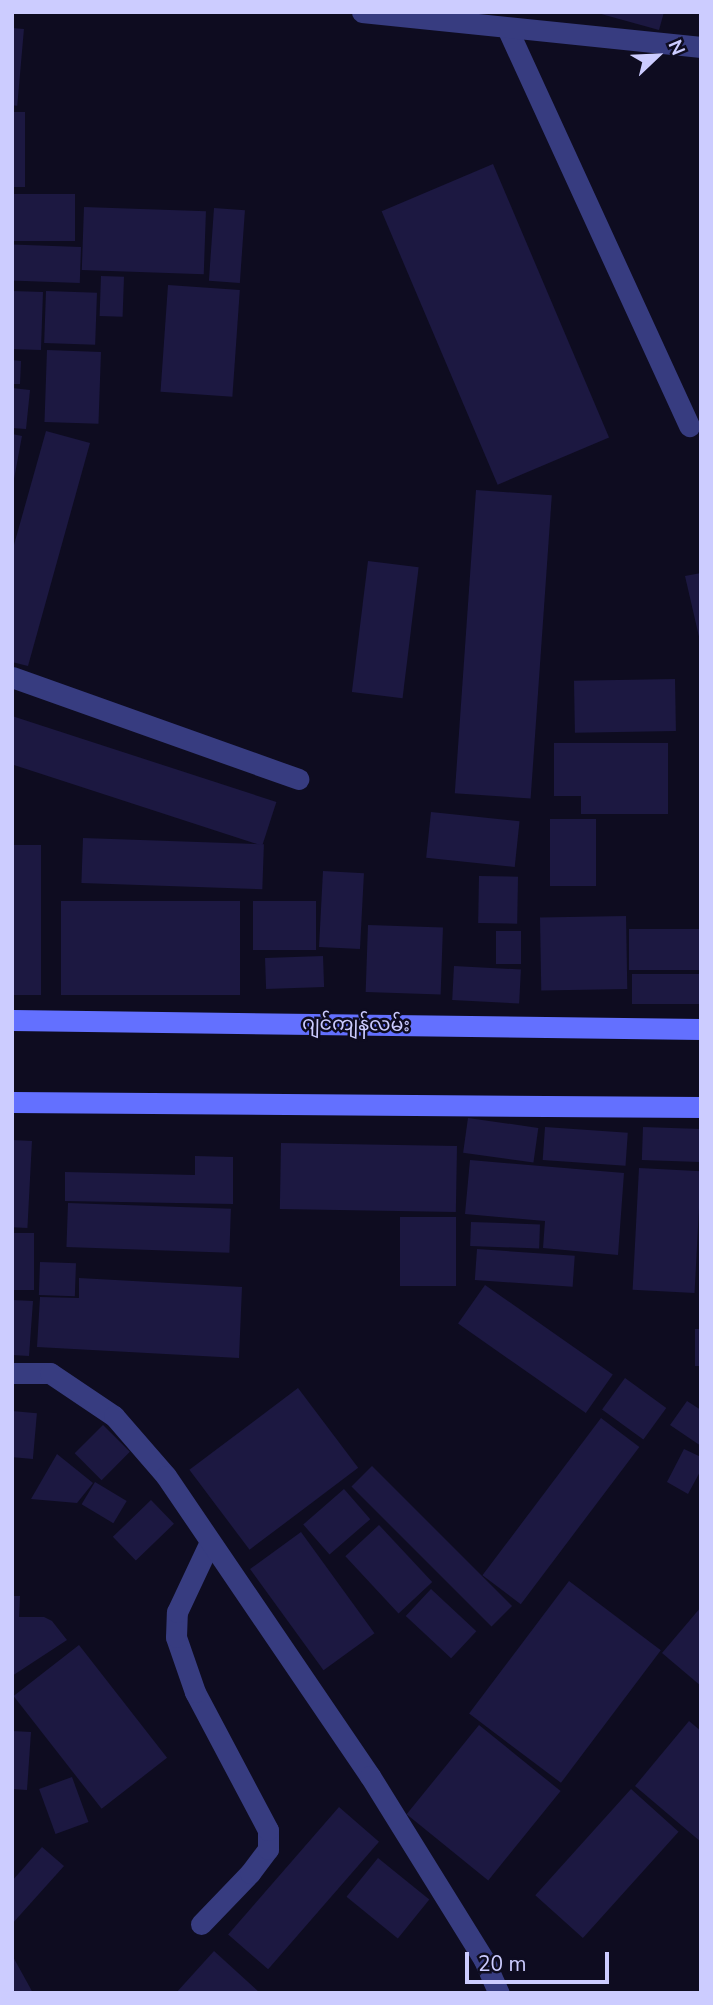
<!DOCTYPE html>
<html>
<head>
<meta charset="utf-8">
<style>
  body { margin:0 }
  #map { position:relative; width:713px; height:2005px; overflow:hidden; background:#0e0c20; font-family:"Nunito Sans","Noto Sans Myanmar",sans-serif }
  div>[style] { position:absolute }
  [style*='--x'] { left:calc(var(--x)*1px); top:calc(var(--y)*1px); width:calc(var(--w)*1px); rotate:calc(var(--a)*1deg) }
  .building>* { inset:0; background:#1c1841; transform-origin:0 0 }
  .lane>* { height:21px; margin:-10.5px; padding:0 10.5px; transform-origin:10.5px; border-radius:10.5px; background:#373c80 }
  .street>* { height:21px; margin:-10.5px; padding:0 10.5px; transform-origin:10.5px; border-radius:10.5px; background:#373c80 }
  .secondary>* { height:21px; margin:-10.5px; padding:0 10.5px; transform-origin:10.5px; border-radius:10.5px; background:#6370ff }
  span { translate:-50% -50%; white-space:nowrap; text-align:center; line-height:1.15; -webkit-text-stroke:5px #0e0c20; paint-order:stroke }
  .street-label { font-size:19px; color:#ccf }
  .frame { position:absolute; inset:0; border:14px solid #ccf; pointer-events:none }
  .north { position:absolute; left:622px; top:21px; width:70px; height:70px; -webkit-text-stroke:5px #0e0c20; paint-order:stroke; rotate:67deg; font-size:19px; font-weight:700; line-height:28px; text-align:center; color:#ccf }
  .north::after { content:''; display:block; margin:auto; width:24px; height:32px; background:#ccf; clip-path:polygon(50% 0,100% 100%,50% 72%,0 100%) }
  .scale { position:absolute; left:465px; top:1952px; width:144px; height:32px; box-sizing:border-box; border:4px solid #ccf; border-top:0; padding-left:9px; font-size:21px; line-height:24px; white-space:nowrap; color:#ccf; -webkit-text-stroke:5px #0e0c20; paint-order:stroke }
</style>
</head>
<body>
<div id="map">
  <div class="building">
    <i style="clip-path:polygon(594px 12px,664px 12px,659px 30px)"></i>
    <i style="left:12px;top:28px;width:12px;height:77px;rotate:5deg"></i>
    <i style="left:12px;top:112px;width:13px;height:75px"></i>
    <i style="left:493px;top:164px;width:297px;height:121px;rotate:67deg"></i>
    <i style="left:12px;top:194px;width:63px;height:47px"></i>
    <i style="left:84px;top:207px;width:122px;height:63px;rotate:2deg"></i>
    <i style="left:214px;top:208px;width:31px;height:73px;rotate:4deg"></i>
    <i style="left:81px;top:247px;width:36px;height:69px;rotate:92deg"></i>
    <i style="left:101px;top:276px;width:23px;height:40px;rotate:2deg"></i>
    <i style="left:168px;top:285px;width:72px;height:107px;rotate:4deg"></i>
    <i style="left:12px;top:291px;width:31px;height:58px;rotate:2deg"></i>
    <i style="left:46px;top:291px;width:51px;height:52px;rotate:2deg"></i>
    <i style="left:47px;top:350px;width:54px;height:72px;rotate:2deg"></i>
    <i style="clip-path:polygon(12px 360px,21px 361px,20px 384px,12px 384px)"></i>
    <i style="clip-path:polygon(12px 388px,30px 390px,26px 429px,12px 428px)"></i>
    <i style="clip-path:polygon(46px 431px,90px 443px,28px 666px,12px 662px,12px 552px)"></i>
    <i style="clip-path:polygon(12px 434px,22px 436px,14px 479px,12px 478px)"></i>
    <i style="left:476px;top:490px;width:76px;height:304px;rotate:4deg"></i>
    <i style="left:368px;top:561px;width:51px;height:132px;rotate:7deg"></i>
    <i style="clip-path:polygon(701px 573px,701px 641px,700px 641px,685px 576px)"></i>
    <i style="left:675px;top:679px;width:52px;height:101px;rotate:89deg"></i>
    <i style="left:12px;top:716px;width:278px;height:46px;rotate:18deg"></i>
    <i style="clip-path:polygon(554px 743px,668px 743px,668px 814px,581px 814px,581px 796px,554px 796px)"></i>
    <i style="left:431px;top:812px;width:89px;height:46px;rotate:6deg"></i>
    <i style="left:550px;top:819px;width:46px;height:67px"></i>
    <i style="left:83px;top:838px;width:181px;height:45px;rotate:2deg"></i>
    <i style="left:12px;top:845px;width:29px;height:150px"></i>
    <i style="left:323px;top:871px;width:41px;height:76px;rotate:3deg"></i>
    <i style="left:479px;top:876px;width:39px;height:47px;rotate:1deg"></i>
    <i style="left:61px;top:901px;width:179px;height:94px"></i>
    <i style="left:253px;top:901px;width:63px;height:49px"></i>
    <i style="left:626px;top:916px;width:73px;height:86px;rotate:89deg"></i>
    <i style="left:368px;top:925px;width:75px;height:67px;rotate:2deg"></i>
    <i style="left:629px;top:929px;width:72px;height:41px"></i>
    <i style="left:496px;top:931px;width:25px;height:33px"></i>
    <i style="left:323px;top:956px;width:31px;height:58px;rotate:88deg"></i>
    <i style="left:454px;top:966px;width:67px;height:34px;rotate:3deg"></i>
    <i style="left:632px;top:974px;width:69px;height:30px"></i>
    <i style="left:468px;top:1118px;width:71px;height:35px;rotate:8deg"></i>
    <i style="left:545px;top:1127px;width:83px;height:33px;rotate:4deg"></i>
    <i style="left:643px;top:1127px;width:58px;height:33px;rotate:2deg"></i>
    <i style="left:12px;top:1140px;width:20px;height:87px;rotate:3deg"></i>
    <i style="left:281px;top:1143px;width:176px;height:66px;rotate:1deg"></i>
    <i style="clip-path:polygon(195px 1156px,233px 1157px,233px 1204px,65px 1201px,65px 1172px,195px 1175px)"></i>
    <i style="clip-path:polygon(470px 1160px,624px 1173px,618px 1255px,543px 1248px,545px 1221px,465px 1214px)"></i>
    <i style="left:639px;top:1168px;width:62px;height:122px;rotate:3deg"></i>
    <i style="left:68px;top:1203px;width:163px;height:44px;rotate:2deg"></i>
    <i style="left:400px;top:1217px;width:56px;height:69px"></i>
    <i style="left:471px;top:1222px;width:69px;height:24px;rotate:2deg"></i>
    <i style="left:12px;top:1233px;width:22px;height:57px"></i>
    <i style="left:477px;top:1249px;width:98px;height:31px;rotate:4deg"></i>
    <i style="left:40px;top:1262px;width:36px;height:33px;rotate:2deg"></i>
    <i style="clip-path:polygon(79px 1278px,242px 1287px,239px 1358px,37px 1347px,40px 1297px,79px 1298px)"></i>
    <i style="left:485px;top:1285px;width:156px;height:47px;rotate:35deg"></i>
    <i style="clip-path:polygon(12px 1300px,33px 1301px,29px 1356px,12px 1355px)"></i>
    <i style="left:695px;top:1329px;width:6px;height:37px"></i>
    <i style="left:625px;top:1378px;width:51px;height:39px;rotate:36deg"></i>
    <i style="left:298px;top:1388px;width:100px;height:136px;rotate:53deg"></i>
    <i style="clip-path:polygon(687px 1401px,701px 1410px,701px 1446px,670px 1425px)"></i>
    <i style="left:12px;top:1411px;width:25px;height:46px;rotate:5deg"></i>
    <i style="left:601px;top:1418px;width:48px;height:197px;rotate:37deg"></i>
    <i style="left:103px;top:1425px;width:38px;height:40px;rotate:45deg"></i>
    <i style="clip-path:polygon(684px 1449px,701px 1457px,701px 1470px,688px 1494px,667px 1482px)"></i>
    <i style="clip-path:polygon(57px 1454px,93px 1483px,77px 1503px,31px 1499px)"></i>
    <i style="left:372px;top:1466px;width:198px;height:29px;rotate:45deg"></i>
    <i style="left:95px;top:1482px;width:37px;height:26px;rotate:31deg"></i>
    <i style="left:344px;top:1489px;width:40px;height:54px;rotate:49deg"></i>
    <i style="left:151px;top:1500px;width:33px;height:53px;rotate:46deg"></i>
    <i style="left:379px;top:1525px;width:78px;height:46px;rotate:47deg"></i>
    <i style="left:301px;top:1532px;width:125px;height:63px;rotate:54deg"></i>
    <i style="left:569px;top:1581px;width:115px;height:166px;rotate:37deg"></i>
    <i style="left:431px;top:1589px;width:62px;height:37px;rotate:43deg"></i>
    <i style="clip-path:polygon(12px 1596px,20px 1596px,19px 1617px,44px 1617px,52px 1621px,67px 1640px,12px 1676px)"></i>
    <i style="clip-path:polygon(701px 1607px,701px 1686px,662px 1653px)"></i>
    <i style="left:79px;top:1645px;width:143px;height:83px;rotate:52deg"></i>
    <i style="clip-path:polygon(689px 1721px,701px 1731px,701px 1842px,635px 1786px)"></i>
    <i style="left:479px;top:1725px;width:105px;height:115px;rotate:39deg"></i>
    <i style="clip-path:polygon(12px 1731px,31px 1732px,27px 1790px,12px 1789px)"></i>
    <i style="left:72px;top:1777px;width:48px;height:35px;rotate:70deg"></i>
    <i style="left:631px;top:1789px;width:64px;height:143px;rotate:42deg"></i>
    <i style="left:339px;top:1807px;width:53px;height:169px;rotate:41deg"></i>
    <i style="clip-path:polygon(42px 1847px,64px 1866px,12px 1924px,12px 1881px)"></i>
    <i style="left:378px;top:1858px;width:66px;height:50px;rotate:39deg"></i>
    <i style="clip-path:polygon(214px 1951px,260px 1993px,176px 1993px)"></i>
    <i style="clip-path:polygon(12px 1955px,33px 1993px,12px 1993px)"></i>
  </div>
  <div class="lane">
    <i style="--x:507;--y:28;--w:438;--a:65.4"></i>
    <i style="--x:201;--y:1924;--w:71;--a:-46.1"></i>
    <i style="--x:250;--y:1873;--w:30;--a:-53"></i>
    <i style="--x:268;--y:1849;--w:19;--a:-90"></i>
    <i style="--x:268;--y:1830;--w:156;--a:-117.9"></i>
    <i style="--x:195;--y:1692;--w:58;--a:-109.1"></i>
    <i style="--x:176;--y:1637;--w:25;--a:-88"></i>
    <i style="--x:177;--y:1612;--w:77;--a:-64.8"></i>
  </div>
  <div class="street">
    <i style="--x:362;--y:12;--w:341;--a:5.9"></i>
    <i style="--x:12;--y:677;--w:304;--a:19.6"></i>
    <i style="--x:12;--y:1373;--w:38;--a:0"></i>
    <i style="--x:50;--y:1373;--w:77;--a:33.9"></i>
    <i style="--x:114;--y:1416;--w:79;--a:49.1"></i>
    <i style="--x:166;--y:1476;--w:363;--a:55.8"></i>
    <i style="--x:370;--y:1776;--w:216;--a:58.2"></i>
    <i style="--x:484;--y:1960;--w:36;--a:66"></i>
  </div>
  <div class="secondary">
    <i style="--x:12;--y:1020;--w:689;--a:0.75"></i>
    <i style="--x:12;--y:1102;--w:689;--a:0.42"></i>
  </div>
  <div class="street-label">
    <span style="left:356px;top:1025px;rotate:1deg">ဂျင်ကျန်လမ်း</span>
  </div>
  <div class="frame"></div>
  <div class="north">N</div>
  <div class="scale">20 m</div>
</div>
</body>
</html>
